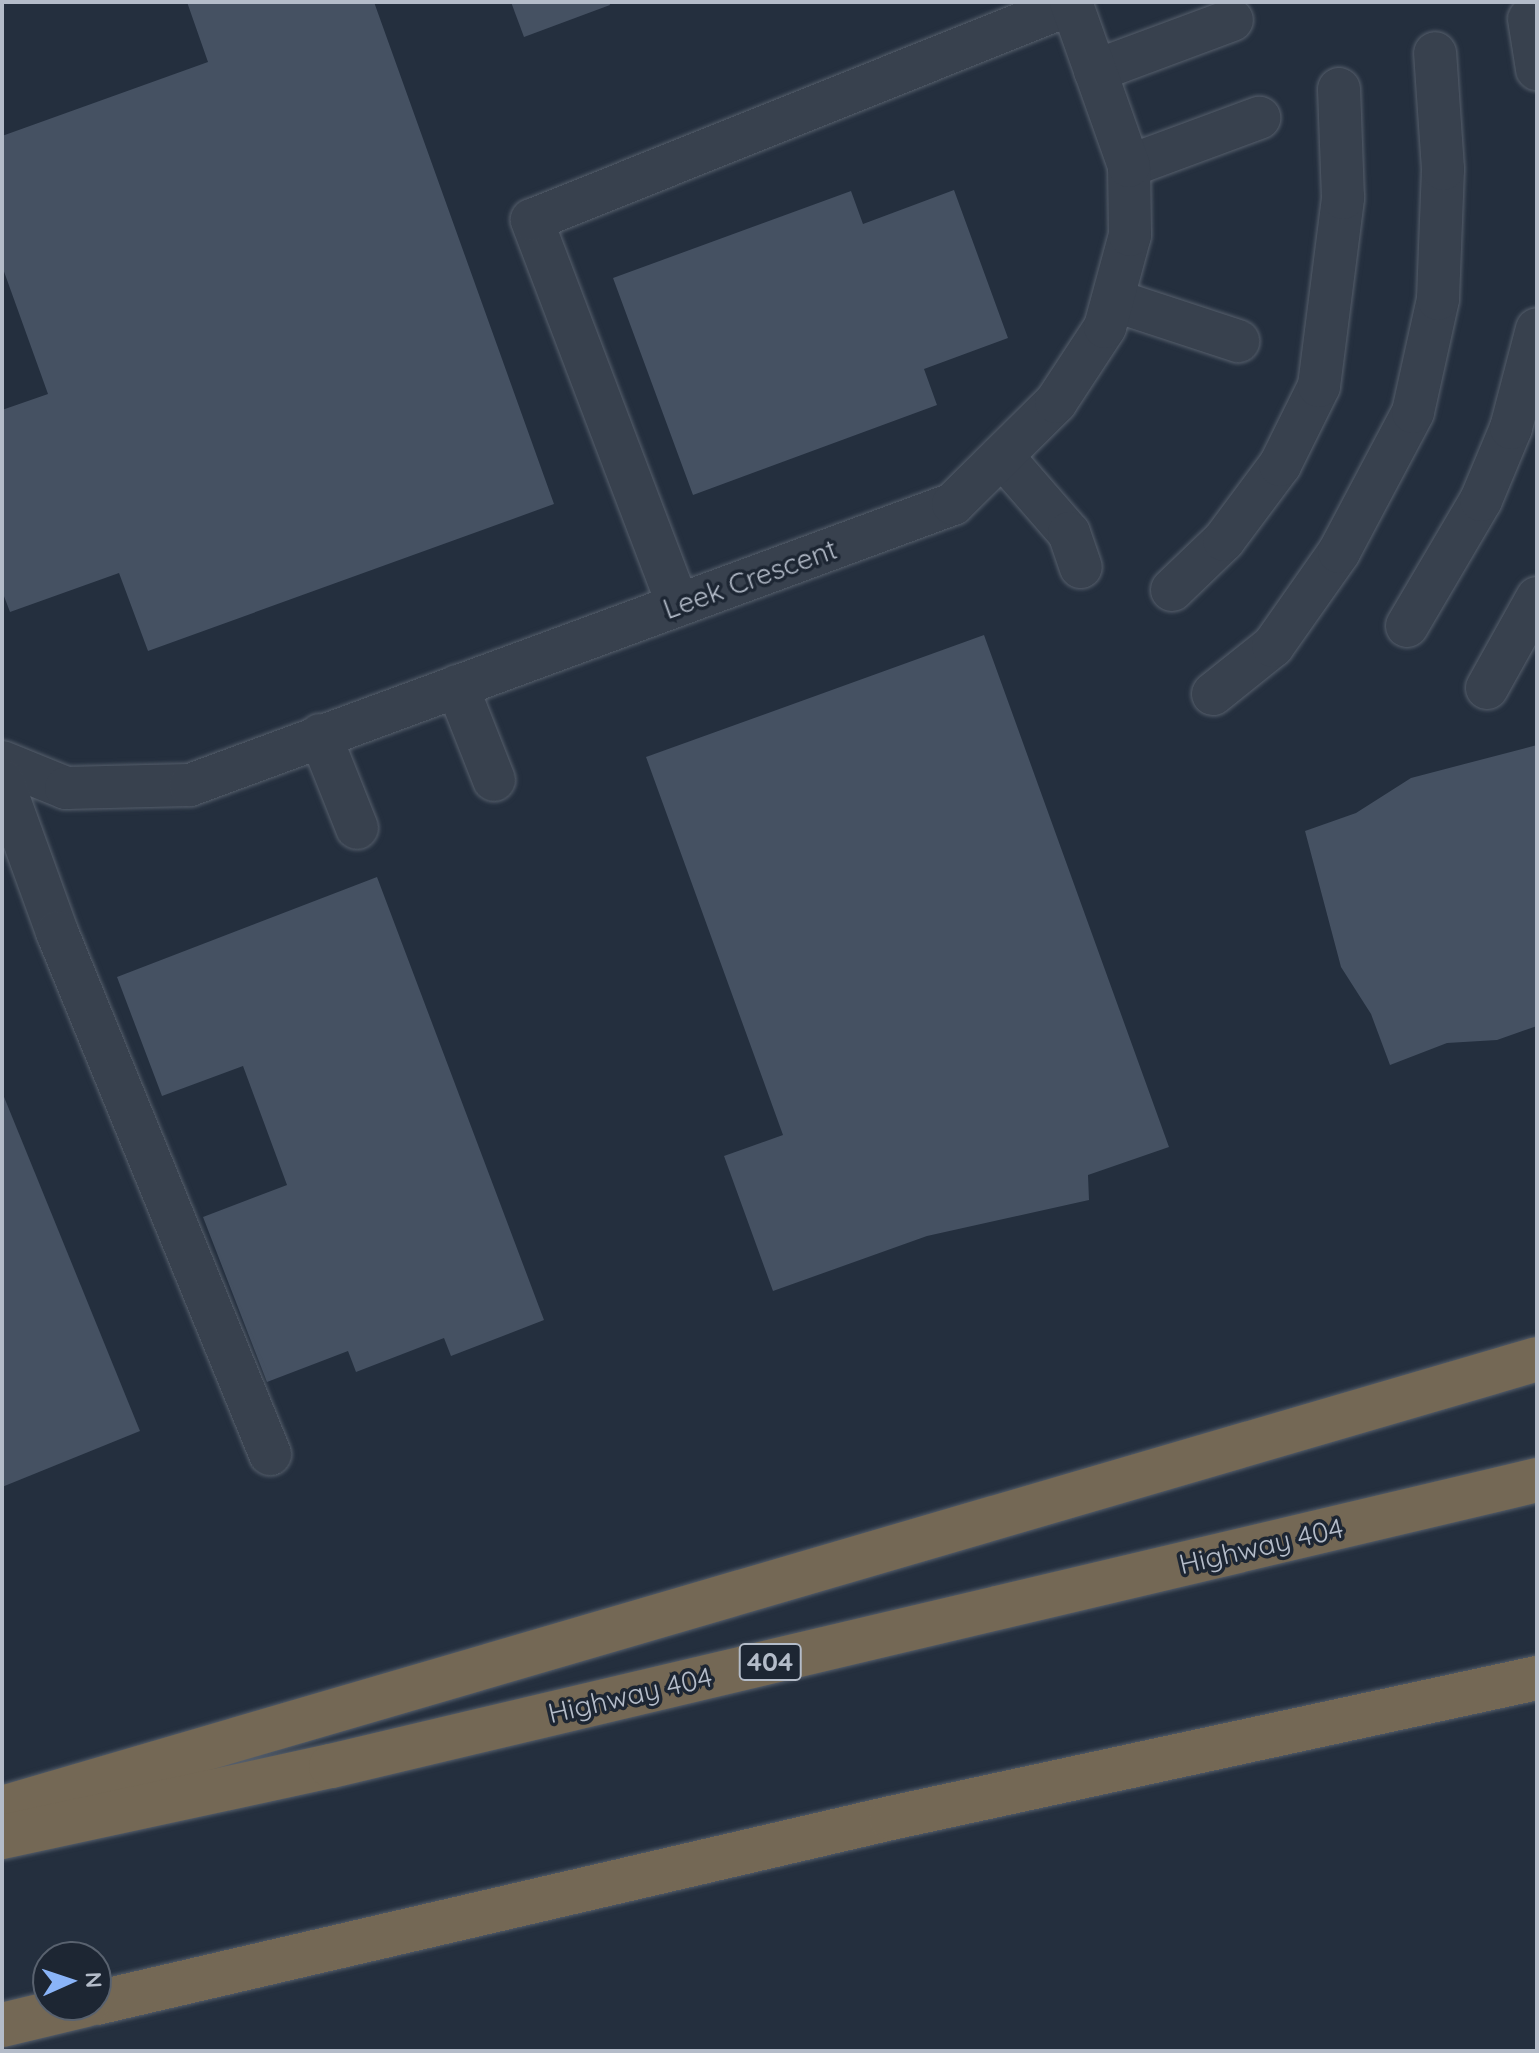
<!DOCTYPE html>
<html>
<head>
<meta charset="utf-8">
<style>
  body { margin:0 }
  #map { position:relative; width:1539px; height:2053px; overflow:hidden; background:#242f3e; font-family:Quicksand,sans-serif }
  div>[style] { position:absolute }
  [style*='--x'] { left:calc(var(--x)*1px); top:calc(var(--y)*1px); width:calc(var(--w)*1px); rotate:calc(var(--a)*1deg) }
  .building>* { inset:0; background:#455162 }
  .roads { filter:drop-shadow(0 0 2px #565f6c) drop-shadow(0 0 2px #565f6c) }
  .minor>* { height:42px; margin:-21px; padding:0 21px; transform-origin:21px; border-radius:21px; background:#38414e }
  .highway>* { height:44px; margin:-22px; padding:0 22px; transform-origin:22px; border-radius:22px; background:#746855 }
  span { translate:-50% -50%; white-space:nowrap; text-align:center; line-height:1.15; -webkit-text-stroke:7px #1d2633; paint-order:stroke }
  .shield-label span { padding:2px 6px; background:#1d2633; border:2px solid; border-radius:6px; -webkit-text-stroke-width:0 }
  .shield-label { font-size:26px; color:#b4bcc9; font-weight:700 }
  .street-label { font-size:28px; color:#b4bcc9 }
  .frame { position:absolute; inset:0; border:4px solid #b4bcc9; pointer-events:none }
  .north { position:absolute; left:32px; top:1941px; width:80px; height:80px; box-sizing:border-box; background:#1d2633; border:2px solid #59626f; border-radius:50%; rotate:87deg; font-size:22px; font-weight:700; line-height:32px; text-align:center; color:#b4bcc9 }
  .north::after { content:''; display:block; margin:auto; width:28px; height:36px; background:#8ab4f8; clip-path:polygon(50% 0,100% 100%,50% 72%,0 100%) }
</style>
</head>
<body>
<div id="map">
  <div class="building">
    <i style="clip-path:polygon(187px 2px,374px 2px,554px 504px,148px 651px,119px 573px,10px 612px,2px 591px,2px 410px,48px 394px,2px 266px,2px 136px,208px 62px)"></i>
    <i style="clip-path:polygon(511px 2px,609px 2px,610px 5px,524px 37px)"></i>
    <i style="clip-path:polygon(954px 190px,1008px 338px,924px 369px,937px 405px,693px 495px,613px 278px,851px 191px,863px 224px)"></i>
    <i style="clip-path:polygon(984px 635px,1169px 1147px,1088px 1175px,1089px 1200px,927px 1236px,773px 1291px,724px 1156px,783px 1135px,646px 757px)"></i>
    <i style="clip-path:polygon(1537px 745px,1537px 1026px,1497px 1040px,1447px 1043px,1390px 1065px,1371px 1014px,1341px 967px,1305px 831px,1356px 813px,1411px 778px)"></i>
    <i style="clip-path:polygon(377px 877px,544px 1320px,451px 1356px,444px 1338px,356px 1372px,348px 1351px,267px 1382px,203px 1217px,287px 1185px,243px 1066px,162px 1096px,117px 977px)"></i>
    <i style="clip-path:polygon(2px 1092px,140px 1431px,2px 1487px)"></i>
  </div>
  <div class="roads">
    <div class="minor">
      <i style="--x:1529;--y:19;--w:51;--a:80.9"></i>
      <i style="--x:1095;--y:71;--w:146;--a:-20.4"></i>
      <i style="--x:1129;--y:166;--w:139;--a:-20.3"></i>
      <i style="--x:1113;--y:300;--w:132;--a:18.2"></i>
      <i style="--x:1002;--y:456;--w:102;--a:49"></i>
      <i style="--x:1069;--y:533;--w:36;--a:71"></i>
      <i style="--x:1172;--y:590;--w:72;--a:-43.9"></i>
      <i style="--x:1224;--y:540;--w:94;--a:-53.3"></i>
      <i style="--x:1280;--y:465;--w:88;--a:-63.7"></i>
      <i style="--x:1319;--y:386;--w:190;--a:-82.7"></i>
      <i style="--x:1343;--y:198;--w:109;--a:-92.1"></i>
      <i style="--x:678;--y:605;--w:412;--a:-110.8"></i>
      <i style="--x:532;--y:220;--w:581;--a:-21.84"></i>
      <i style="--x:1407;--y:626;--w:146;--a:-59.6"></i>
      <i style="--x:1481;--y:500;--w:78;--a:-67.4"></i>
      <i style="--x:1511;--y:428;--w:102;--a:-75.3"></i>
      <i style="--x:457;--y:686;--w:101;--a:68.5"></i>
      <i style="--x:1487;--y:688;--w:103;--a:-60.9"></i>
      <i style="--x:1213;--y:694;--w:77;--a:-38.7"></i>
      <i style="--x:1273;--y:646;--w:115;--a:-54.9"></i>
      <i style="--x:1339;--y:552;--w:158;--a:-62.1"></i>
      <i style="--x:1413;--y:412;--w:116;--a:-77.5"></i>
      <i style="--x:1438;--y:299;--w:130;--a:-87.8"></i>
      <i style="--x:1443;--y:169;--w:116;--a:-93.9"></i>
      <i style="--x:320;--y:735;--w:100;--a:68.3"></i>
      <i style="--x:2;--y:762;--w:69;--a:22.1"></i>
      <i style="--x:66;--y:788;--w:124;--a:-1.4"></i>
      <i style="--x:190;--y:785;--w:813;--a:-20.22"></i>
      <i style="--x:953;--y:504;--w:145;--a:-44.7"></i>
      <i style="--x:1056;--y:402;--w:90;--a:-56.8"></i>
      <i style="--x:1105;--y:327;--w:95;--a:-74.8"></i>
      <i style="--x:1130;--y:235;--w:69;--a:-90.8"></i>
      <i style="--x:1129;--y:166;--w:174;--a:-109.5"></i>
      <i style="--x:2;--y:780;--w:162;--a:70.1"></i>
      <i style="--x:57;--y:932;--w:564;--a:67.8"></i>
    </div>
    <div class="highway">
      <i style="--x:2;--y:1808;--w:1599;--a:-16.3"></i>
      <i style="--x:2;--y:1837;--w:337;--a:-12.2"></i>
      <i style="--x:331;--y:1766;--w:1239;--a:-13.34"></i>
      <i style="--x:96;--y:2003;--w:816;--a:-13.1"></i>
      <i style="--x:891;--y:1818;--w:661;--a:-12.23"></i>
      <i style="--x:2;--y:2025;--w:86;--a:-13.4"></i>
    </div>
  </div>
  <div class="shield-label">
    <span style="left:770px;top:1662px">404</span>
  </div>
  <div class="street-label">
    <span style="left:750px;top:579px;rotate:-20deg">Leek Crescent</span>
    <span style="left:1261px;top:1546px;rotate:-13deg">Highway 404</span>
    <span style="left:630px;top:1695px;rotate:-13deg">Highway 404</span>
  </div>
  <div class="frame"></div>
  <div class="north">N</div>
</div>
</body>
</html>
